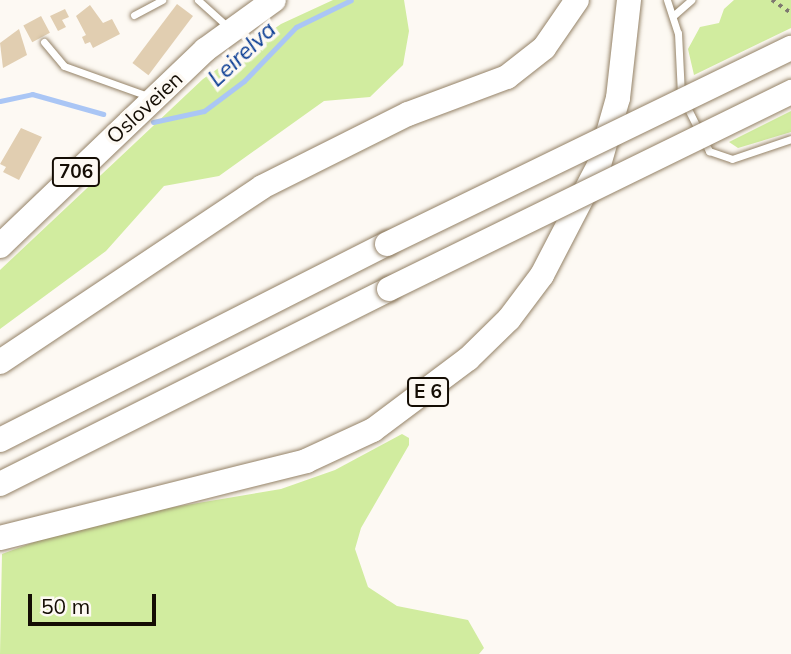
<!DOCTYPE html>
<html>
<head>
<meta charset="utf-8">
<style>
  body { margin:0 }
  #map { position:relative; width:791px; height:654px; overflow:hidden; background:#fdf9f3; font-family:Mulish,sans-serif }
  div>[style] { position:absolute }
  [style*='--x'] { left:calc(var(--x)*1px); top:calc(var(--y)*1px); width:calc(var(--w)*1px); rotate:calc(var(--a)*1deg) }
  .green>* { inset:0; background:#d1ec9f }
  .stream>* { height:5px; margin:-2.5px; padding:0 2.5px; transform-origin:2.5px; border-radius:2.5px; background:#aac6f5 }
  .building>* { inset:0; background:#e1ceb1; transform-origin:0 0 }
  .path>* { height:3.5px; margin-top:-1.75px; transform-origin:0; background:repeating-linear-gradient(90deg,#7e7870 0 3.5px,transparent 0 8.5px) }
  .roads { filter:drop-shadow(0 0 2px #948267) drop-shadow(0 0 2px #948267) }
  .service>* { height:7px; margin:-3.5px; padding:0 3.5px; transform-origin:3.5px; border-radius:3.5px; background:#fff }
  .trunk>* { height:24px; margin:-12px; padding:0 12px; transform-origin:12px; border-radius:12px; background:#fff }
  .bridges { filter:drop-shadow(0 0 2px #948267) drop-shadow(0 0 2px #948267) }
  .trunk-bridge>* { height:24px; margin:-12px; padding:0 12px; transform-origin:12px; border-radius:12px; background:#fff }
  span { translate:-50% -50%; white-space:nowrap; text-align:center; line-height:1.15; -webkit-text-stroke:7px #fdf9f3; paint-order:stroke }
  .shield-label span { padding:2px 5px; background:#fdf9f3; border:2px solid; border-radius:5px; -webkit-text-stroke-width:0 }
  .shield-label { font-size:19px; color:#140d04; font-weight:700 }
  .street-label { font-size:21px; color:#140d04 }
  .water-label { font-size:23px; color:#0b3d94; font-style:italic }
  .scale { position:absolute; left:28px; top:594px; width:128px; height:32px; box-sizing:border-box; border:4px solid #140d04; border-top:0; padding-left:9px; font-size:21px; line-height:24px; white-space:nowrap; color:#140d04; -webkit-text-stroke:5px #fdf9f3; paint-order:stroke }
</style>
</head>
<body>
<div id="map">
  <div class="green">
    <i style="clip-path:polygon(333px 0,404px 0,409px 31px,403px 65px,370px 97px,324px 101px,219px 176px,164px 186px,106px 251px,0 329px,0 270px,203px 79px,281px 24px)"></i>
    <i style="clip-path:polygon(734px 0,791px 0,791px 28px,694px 75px,688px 49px,700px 27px,719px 23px,724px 9px)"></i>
    <i style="clip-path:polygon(791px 111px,791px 132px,738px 148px,729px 142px)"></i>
    <i style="clip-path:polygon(402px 434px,409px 438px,409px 445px,361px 528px,355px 549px,368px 587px,397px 606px,468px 620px,484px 648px,479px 654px,0 654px,2px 554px,91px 521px,281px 489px,335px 470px)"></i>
  </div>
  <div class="stream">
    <i style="--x:0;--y:101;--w:33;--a:-12"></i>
    <i style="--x:32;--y:94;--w:74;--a:15.7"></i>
    <i style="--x:153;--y:122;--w:52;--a:-12.2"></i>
    <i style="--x:204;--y:111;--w:50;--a:-36.9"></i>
    <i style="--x:244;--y:81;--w:75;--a:-46.1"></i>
    <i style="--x:296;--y:27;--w:61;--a:-26.1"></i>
  </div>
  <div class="building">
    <i style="left:177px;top:4px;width:20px;height:74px;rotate:37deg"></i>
    <i style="clip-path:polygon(90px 5px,103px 23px,112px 19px,120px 34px,93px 48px,90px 42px,85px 44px,82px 37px,86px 35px,76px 16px)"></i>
    <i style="clip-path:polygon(65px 9px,69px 17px,62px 20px,66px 27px,58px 31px,50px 16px)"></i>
    <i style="left:41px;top:16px;width:19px;height:20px;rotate:62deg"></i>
    <i style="clip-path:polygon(19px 29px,27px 55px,3px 68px,0 43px)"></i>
    <i style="clip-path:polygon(21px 128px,42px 137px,19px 180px,3px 172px,6px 167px,0 164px)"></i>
  </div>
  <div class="path">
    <i style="--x:772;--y:0;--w:23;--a:34"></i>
  </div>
  <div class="roads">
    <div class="service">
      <i style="--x:198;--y:0;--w:40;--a:42"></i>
      <i style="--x:667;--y:0;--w:35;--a:72"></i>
      <i style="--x:678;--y:33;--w:62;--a:87.2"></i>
      <i style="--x:681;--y:95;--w:63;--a:63.4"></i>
      <i style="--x:709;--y:151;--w:24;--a:19"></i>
      <i style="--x:732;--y:159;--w:62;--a:-18.7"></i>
      <i style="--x:134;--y:15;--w:32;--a:-28"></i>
      <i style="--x:674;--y:15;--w:23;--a:-41"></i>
      <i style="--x:44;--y:42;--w:31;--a:50"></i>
      <i style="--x:64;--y:66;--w:89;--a:19.7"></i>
    </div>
    <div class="trunk">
      <i style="--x:0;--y:246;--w:284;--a:-43.7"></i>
      <i style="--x:205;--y:50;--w:85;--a:-35.9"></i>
      <i style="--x:0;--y:362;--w:315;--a:-33.7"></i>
      <i style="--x:262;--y:187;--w:163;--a:-26.6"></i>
      <i style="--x:408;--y:114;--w:106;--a:-20.5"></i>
      <i style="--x:507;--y:77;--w:47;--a:-38.1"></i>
      <i style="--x:544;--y:48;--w:58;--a:-55.5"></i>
      <i style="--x:0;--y:440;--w:434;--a:-26.9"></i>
      <i style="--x:0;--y:484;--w:435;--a:-26.6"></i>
      <i style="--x:0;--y:538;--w:316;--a:-14.1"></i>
      <i style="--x:306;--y:461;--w:74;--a:-24.8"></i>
      <i style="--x:373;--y:430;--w:119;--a:-36.8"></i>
      <i style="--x:468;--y:359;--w:57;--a:-44.3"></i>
      <i style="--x:509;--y:319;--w:55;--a:-53.1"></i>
      <i style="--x:542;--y:275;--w:124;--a:-62.6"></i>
      <i style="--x:599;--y:165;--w:70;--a:-74.2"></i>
      <i style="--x:618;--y:98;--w:99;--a:-83.6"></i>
    </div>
  </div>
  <div class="bridges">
    <div class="trunk-bridge">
      <i style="--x:387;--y:244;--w:449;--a:-25.9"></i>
      <i style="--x:389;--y:289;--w:448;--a:-26.1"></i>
    </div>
  </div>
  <div class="shield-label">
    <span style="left:76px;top:172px">706</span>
    <span style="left:428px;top:392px">E 6</span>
  </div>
  <div class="street-label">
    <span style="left:144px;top:107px;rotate:-43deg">Osloveien</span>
  </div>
  <div class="water-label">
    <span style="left:242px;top:54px;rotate:-43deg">Leirelva</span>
  </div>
  <div class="scale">50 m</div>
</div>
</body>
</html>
